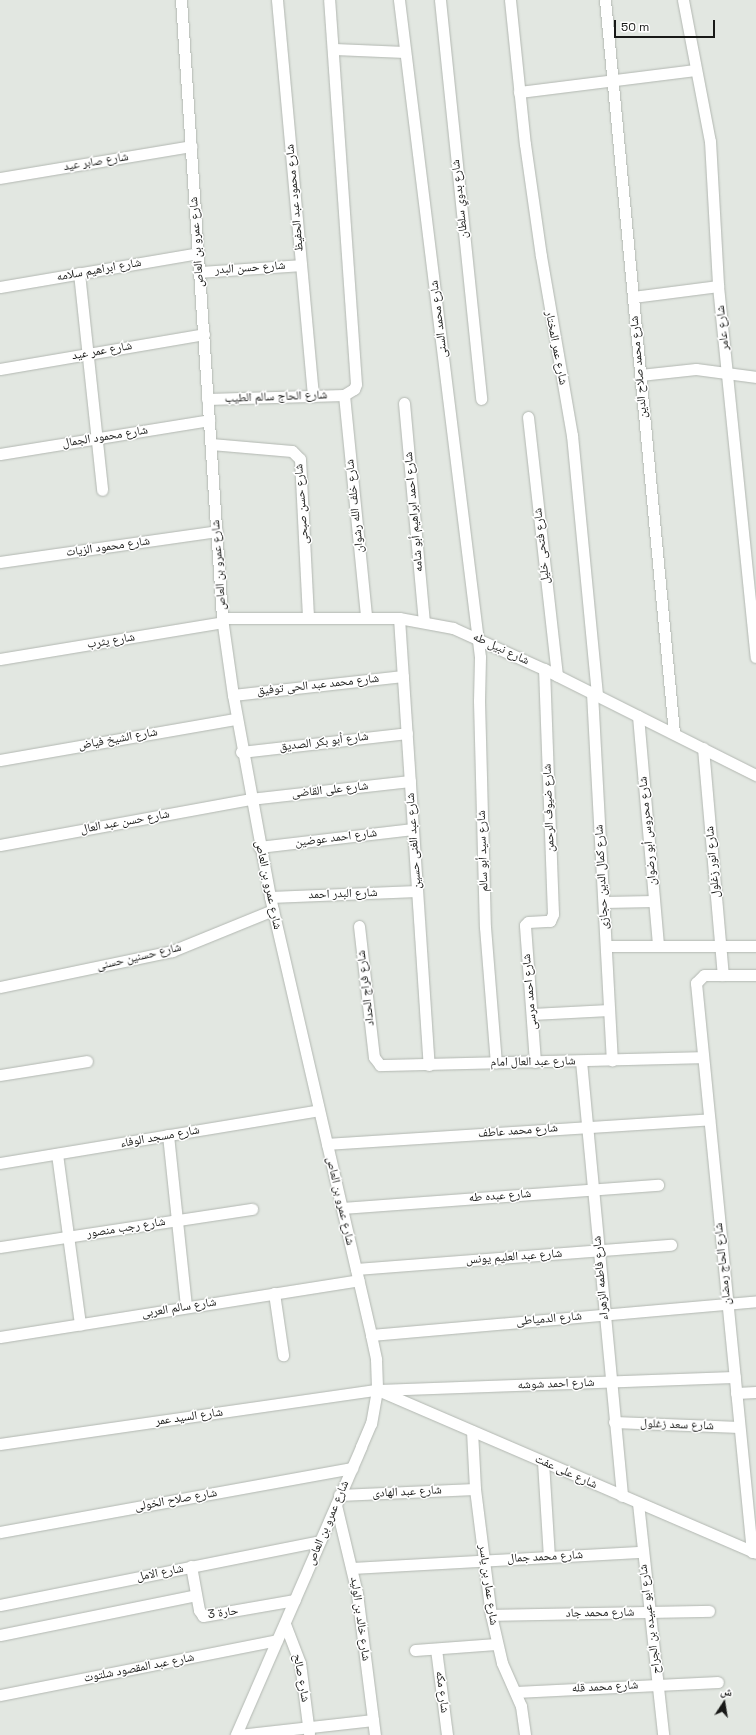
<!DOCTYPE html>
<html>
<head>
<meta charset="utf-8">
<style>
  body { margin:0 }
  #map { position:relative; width:756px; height:1735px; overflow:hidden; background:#e2e7e1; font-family:"Space Grotesk","Noto Naskh Arabic",sans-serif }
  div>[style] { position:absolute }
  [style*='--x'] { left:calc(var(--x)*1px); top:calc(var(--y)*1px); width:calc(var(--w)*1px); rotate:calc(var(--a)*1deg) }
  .roads { filter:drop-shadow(0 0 1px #b2b7b1) drop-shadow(0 0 1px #b2b7b1) }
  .minor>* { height:11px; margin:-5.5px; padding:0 5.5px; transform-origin:5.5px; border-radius:5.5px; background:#fff }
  span { translate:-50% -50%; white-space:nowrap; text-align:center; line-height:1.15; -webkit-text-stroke:3px #fff; paint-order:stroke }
  .street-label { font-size:12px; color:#181917 }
  .north { position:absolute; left:704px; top:1683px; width:40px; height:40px; -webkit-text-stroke:3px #fff; paint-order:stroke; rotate:12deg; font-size:11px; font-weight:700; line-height:16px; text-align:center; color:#181917 }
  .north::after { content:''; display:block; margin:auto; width:14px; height:18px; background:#181917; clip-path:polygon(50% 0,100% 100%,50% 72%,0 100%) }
  .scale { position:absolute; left:614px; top:20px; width:101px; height:18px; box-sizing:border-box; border:2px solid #181917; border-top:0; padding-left:5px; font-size:12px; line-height:14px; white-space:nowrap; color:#181917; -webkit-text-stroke:3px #fff; paint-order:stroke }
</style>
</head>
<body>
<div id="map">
  <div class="roads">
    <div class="minor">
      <i style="--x:181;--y:0;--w:619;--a:86.2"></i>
      <i style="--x:222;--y:618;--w:78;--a:81.9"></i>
      <i style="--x:233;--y:695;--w:205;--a:79.6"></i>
      <i style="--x:270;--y:897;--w:449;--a:77"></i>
      <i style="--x:371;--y:1335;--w:25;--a:78"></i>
      <i style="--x:376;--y:1359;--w:31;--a:88"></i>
      <i style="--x:377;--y:1390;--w:34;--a:100"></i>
      <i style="--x:371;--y:1423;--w:26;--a:113"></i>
      <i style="--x:361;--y:1447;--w:314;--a:113.5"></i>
      <i style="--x:277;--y:0;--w:398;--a:84.8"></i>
      <i style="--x:399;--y:0;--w:662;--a:82.97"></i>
      <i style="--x:480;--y:657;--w:44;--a:91.3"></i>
      <i style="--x:479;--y:701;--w:226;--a:88.5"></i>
      <i style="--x:485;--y:927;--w:136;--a:85.4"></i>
      <i style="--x:440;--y:0;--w:401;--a:84.1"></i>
      <i style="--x:510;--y:0;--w:145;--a:84.1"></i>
      <i style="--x:525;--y:144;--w:113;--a:81.9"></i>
      <i style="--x:541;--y:256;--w:182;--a:80.2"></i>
      <i style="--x:572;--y:435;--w:262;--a:84.5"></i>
      <i style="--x:605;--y:0;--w:736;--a:84.62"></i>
      <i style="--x:683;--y:0;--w:144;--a:79.2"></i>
      <i style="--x:710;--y:141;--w:145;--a:86.8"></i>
      <i style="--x:718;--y:286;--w:373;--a:84.2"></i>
      <i style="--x:334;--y:49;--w:71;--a:2.4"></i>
      <i style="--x:519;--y:92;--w:178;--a:-7.1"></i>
      <i style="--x:0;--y:178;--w:194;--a:-9.5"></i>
      <i style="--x:199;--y:272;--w:102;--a:-3.9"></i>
      <i style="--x:79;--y:273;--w:218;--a:83.9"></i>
      <i style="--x:0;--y:287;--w:201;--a:-9.7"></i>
      <i style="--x:633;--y:297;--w:86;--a:-7.4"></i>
      <i style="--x:0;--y:369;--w:207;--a:-9.7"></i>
      <i style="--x:640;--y:375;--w:56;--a:-6.1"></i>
      <i style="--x:696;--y:369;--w:61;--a:7.6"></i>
      <i style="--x:344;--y:395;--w:222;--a:84.3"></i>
      <i style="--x:207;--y:399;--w:137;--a:-1.7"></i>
      <i style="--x:344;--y:395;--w:12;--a:-31"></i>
      <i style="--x:354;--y:389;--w:5;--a:-68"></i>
      <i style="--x:356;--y:384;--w:385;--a:-94"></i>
      <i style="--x:404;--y:403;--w:219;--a:84.8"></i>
      <i style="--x:528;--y:417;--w:260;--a:83.6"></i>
      <i style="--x:211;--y:444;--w:81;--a:4.9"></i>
      <i style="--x:292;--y:451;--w:11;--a:45"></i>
      <i style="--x:300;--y:459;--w:158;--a:87.1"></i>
      <i style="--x:0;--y:454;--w:212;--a:-9.2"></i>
      <i style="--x:0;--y:562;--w:219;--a:-8.1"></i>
      <i style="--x:222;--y:618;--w:177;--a:0"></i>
      <i style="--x:399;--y:618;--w:55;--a:10.5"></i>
      <i style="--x:453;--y:628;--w:100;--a:24.3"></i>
      <i style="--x:544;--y:669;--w:237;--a:26.6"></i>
      <i style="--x:399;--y:618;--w:448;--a:86.2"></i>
      <i style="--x:0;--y:659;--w:226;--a:-9.4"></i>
      <i style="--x:592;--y:693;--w:368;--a:86.9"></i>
      <i style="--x:233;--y:695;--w:171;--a:-6.4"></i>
      <i style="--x:638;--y:716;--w:231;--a:85"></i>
      <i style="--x:703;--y:748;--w:228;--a:85"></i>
      <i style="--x:241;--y:752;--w:167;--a:-6.5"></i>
      <i style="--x:0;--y:760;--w:240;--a:-9.9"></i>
      <i style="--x:0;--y:845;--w:254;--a:-10.4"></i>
      <i style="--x:250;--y:799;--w:161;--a:-6.4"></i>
      <i style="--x:259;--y:847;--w:155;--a:-6.7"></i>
      <i style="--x:270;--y:897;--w:147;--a:-2.3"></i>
      <i style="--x:604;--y:902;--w:50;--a:-1.1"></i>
      <i style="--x:359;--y:926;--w:132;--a:83.5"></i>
      <i style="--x:374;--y:1057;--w:10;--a:53"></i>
      <i style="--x:380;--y:1065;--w:323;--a:-1.4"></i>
      <i style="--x:606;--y:946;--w:150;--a:0"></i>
      <i style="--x:0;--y:987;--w:176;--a:-11.8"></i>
      <i style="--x:172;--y:951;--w:109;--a:-22.1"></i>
      <i style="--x:532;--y:1014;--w:77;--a:-3"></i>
      <i style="--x:581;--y:1061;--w:437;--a:84.6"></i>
      <i style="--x:535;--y:1062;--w:137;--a:-94.2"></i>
      <i style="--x:525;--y:925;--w:4;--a:-45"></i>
      <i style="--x:528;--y:922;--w:22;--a:-3"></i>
      <i style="--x:550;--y:921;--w:8;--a:-67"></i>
      <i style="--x:553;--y:914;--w:245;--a:-92.1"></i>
      <i style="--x:0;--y:1075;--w:88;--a:-9.1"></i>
      <i style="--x:168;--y:1135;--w:173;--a:84"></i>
      <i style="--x:327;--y:1144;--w:383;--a:-3.7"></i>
      <i style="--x:57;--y:1154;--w:172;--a:82.3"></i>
      <i style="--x:0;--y:1163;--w:323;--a:-9.4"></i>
      <i style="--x:342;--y:1208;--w:317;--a:-4.2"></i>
      <i style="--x:0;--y:1247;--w:255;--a:-8.6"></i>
      <i style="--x:356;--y:1269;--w:316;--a:-4.4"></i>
      <i style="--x:274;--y:1293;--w:63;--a:81.7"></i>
      <i style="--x:371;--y:1335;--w:386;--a:-5"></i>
      <i style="--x:0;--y:1337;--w:363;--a:-9"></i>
      <i style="--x:380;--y:1391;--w:409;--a:23.3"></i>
      <i style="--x:736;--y:1393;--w:20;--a:-3"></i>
      <i style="--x:614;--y:1422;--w:125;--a:2.3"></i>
      <i style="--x:472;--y:1431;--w:58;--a:87"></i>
      <i style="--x:475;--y:1489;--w:127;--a:82.8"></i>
      <i style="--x:491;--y:1615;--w:49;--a:77.1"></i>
      <i style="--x:502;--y:1663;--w:47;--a:66.2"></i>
      <i style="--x:521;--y:1706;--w:29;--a:82"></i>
      <i style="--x:0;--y:1444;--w:381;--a:-8.2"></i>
      <i style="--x:377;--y:1390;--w:358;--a:-2.1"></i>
      <i style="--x:543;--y:1462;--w:95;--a:86.4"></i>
      <i style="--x:339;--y:1495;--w:136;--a:-2.5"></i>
      <i style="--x:638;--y:1503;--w:233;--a:83.8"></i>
      <i style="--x:336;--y:1505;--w:90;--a:76.6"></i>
      <i style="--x:357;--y:1593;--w:143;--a:82.8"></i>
      <i style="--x:0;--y:1532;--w:358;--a:-10.3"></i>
      <i style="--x:752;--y:1552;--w:572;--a:-95.62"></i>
      <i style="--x:696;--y:983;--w:11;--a:-45"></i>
      <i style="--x:704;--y:975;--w:52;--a:0"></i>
      <i style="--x:191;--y:1566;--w:45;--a:79.7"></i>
      <i style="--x:199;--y:1610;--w:7;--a:56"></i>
      <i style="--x:203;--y:1616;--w:93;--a:-9.9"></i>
      <i style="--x:353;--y:1568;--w:289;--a:-3.2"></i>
      <i style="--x:0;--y:1605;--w:326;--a:-11.3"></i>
      <i style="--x:491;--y:1615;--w:218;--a:-1.1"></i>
      <i style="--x:285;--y:1624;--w:42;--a:69"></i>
      <i style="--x:300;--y:1663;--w:71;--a:82.7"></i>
      <i style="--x:0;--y:1635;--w:200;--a:-11.5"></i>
      <i style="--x:436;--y:1649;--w:87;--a:82.7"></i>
      <i style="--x:415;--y:1650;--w:81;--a:-4.2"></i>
      <i style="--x:516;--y:1692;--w:202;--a:-2.8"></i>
      <i style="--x:0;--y:1695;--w:282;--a:-11.2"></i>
      <i style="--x:239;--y:1735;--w:135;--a:-6.4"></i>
    </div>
  </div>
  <div class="street-label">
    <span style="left:96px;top:162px;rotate:-9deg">شارع صابر عيد</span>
    <span style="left:295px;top:198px;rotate:-95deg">شارع محمود عبد الحفيظ</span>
    <span style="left:460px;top:199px;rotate:-96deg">شارع بدوي سلطان</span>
    <span style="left:197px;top:242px;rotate:-94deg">شارع عمرو بن العاص</span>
    <span style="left:250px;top:268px;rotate:-4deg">شارع حسن البدر</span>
    <span style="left:99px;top:270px;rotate:-10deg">شارع ابراهيم سلامه</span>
    <span style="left:439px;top:319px;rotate:-97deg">شارع محمد السنى</span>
    <span style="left:723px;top:328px;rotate:-96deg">شارع عامر</span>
    <span style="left:556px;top:348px;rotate:79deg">شارع عمر المختار</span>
    <span style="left:102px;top:351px;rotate:-10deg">شارع عمر عيد</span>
    <span style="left:639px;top:367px;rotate:-95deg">شارع محمد صلاح الدين</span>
    <span style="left:276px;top:397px;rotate:-2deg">شارع الحاج سالم الطيب</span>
    <span style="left:105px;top:437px;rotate:-9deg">شارع محمود الجمال</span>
    <span style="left:302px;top:504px;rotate:-94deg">شارع حسن صبحى</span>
    <span style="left:355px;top:506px;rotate:-96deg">شارع خلف الله رشوان</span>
    <span style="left:414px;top:512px;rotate:-95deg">شارع احمد ابراهيم أبو شامه</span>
    <span style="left:542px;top:546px;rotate:-96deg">شارع فتحى خليل</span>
    <span style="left:108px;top:547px;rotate:-8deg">شارع محمود الزيات</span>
    <span style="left:219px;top:565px;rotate:-94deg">شارع عمرو بن العاص</span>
    <span style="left:111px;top:641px;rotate:-9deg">شارع يثرب</span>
    <span style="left:501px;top:649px;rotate:25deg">شارع نبيل طه</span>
    <span style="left:318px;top:685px;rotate:-6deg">شارع محمد عبد الحى توفيق</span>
    <span style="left:118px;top:739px;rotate:-10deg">شارع الشيخ فياض</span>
    <span style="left:324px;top:742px;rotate:-7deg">شارع أبو بكر الصديق</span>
    <span style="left:330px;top:790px;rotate:-6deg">شارع على القاضى</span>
    <span style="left:549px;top:808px;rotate:-92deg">شارع ضيوف الرحمن</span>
    <span style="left:125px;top:822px;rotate:-10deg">شارع حسن عبد العال</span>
    <span style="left:648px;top:831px;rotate:-95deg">شارع محروس أبو رضوان</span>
    <span style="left:336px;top:838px;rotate:-7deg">شارع احمد عوضين</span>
    <span style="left:414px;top:841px;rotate:-94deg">شارع عبد الغنى حسين</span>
    <span style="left:483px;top:851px;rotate:-92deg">شارع سيد أبو سالم</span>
    <span style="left:713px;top:862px;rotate:-95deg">شارع انور زغلول</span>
    <span style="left:602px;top:877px;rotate:-93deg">شارع كمال الدين حجازى</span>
    <span style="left:268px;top:885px;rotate:78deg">شارع عمرو بن العاص</span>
    <span style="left:343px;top:894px;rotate:-2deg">شارع البدر احمد</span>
    <span style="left:139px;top:957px;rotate:-13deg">شارع حسنين حسنى</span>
    <span style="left:366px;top:988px;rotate:-97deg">شارع فراج الحداد</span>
    <span style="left:530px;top:992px;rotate:-95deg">شارع احمد مرسى</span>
    <span style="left:533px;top:1062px;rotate:-1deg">شارع عبد العال امام</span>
    <span style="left:518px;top:1131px;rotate:-4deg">شارع محمد عاطف</span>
    <span style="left:160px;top:1137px;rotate:-10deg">شارع مسجد الوفاء</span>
    <span style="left:500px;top:1196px;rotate:-4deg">شارع عبده طه</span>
    <span style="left:340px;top:1201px;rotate:77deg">شارع عمرو بن العاص</span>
    <span style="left:126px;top:1228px;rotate:-9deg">شارع رجب منصور</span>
    <span style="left:514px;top:1257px;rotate:-4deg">شارع عبد العليم يونس</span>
    <span style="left:723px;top:1264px;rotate:-96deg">شارع الحاج رمضان</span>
    <span style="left:601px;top:1278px;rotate:-95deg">شارع فاطمه الزهراء</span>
    <span style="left:179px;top:1308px;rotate:-9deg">شارع سالم العربى</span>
    <span style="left:549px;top:1319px;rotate:-5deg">شارع الدمياطى</span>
    <span style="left:556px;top:1384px;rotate:-2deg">شارع احمد شوشه</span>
    <span style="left:189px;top:1417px;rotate:-8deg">شارع السيد عمر</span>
    <span style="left:677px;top:1425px;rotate:2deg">شارع سعد زغلول</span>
    <span style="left:566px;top:1472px;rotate:24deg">شارع على عفت</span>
    <span style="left:407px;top:1492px;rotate:-3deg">شارع عبد الهادى</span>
    <span style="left:176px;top:1500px;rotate:-10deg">شارع صلاح الخولى</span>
    <span style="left:328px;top:1523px;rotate:-67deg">شارع عمرو بن العاص</span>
    <span style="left:545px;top:1557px;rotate:-3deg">شارع محمد جمال</span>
    <span style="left:160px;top:1573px;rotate:-11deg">شارع الامل</span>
    <span style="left:488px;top:1585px;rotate:82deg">شارع عمار بن ياسر</span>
    <span style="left:223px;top:1613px;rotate:-8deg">حارة 3</span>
    <span style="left:600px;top:1613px;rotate:-1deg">شارع محمد جاد</span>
    <span style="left:360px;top:1619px;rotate:82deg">شارع خالد بن الوليد</span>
    <span style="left:650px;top:1619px;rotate:-97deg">شارع ابو عبيده بن الجراح</span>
    <span style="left:139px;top:1668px;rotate:-11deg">شارع عبد المقصود شلتوت</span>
    <span style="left:301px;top:1678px;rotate:80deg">شارع صالح</span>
    <span style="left:605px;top:1687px;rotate:-3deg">شارع محمد قله</span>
    <span style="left:442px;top:1692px;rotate:83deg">شارع مكه</span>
  </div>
  <div class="north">ش</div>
  <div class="scale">50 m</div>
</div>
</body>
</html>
